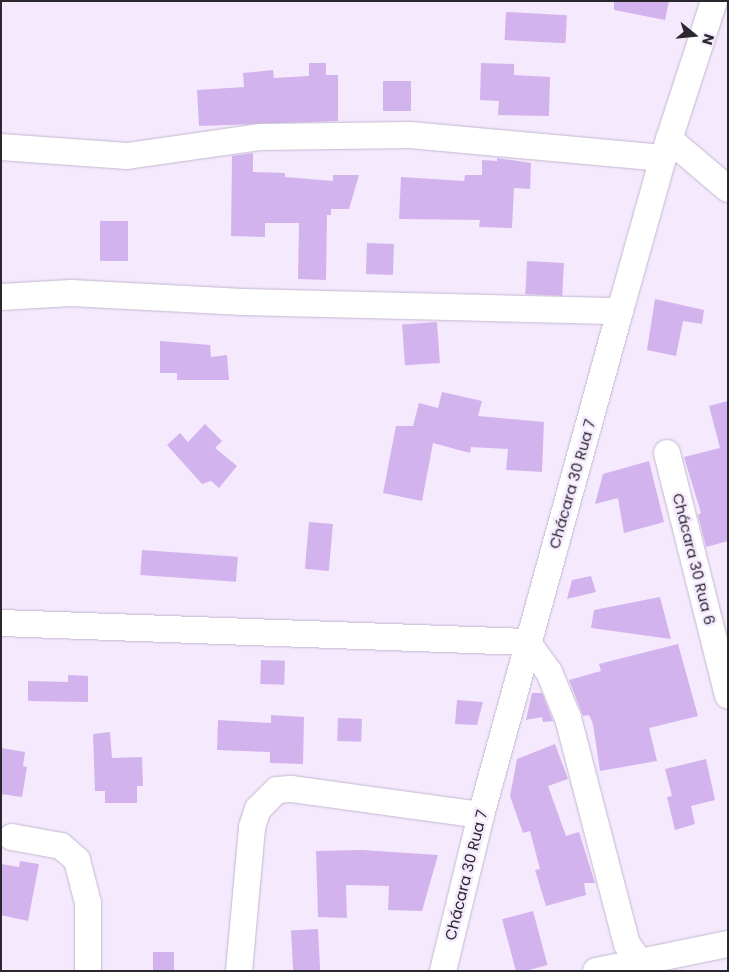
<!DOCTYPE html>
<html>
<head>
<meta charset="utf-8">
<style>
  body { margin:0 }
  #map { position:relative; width:729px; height:972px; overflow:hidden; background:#f5e9fe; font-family:Poppins,sans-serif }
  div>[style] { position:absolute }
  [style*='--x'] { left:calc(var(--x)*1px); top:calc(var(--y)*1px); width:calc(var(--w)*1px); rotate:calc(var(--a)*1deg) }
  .building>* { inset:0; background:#d3b3ed; transform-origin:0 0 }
  .roads { filter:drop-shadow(0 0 1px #c3b8cd) drop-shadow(0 0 1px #c3b8cd) }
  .street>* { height:26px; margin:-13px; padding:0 13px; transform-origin:13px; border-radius:13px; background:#fff }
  span { translate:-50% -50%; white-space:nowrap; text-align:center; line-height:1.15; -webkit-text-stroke:5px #f5e9fe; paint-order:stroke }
  .street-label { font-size:15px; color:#2b272f }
  .frame { position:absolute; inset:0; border:2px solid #2b272f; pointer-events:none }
  .north { position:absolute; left:669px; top:10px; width:50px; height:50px; -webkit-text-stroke:4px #f5e9fe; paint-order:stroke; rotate:107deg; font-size:14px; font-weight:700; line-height:20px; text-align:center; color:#2b272f }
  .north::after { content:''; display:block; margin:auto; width:18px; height:22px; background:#2b272f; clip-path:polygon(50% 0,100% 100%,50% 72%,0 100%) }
</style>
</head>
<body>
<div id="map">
  <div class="building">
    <i style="clip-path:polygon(614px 1px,669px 1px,665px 20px,614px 10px)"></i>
    <i style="left:506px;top:12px;width:61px;height:28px;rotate:3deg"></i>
    <i style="clip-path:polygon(309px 63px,326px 63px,326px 75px,338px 75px,338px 121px,199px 126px,197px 90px,244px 87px,243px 73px,273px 70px,274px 78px,309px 76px)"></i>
    <i style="clip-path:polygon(481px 63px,514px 64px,514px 75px,550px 77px,549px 116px,498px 115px,499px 101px,480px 100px)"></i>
    <i style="left:383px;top:81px;width:28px;height:30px"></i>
    <i style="clip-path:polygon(253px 153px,253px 172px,285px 173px,285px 177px,333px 181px,333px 175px,359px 175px,349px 209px,331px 209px,331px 215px,327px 215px,326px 280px,298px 279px,299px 223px,265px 223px,265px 237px,231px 236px,232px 156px)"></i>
    <i style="clip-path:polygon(497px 158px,531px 163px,530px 189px,514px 188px,512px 228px,479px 227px,480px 220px,399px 219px,401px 177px,464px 181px,465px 175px,482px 175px,482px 160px,497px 161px)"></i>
    <i style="left:100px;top:221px;width:28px;height:40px"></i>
    <i style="left:367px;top:243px;width:27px;height:31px;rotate:2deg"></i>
    <i style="left:527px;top:261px;width:37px;height:33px;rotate:3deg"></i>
    <i style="clip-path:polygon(655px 299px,704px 310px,702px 324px,683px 321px,676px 356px,647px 350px)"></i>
    <i style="left:437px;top:322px;width:41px;height:35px;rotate:86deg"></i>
    <i style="clip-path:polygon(160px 341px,210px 345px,211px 357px,227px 355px,229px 380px,177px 380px,177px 373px,160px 373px)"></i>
    <i style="clip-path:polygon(442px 392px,482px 401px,478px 416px,544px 422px,542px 472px,506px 470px,508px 449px,471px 447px,470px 453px,433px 443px,422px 501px,383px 493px,396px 426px,413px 426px,419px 403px,438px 408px)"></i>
    <i style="clip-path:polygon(728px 401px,728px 541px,706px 547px,698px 515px,701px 513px,684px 457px,720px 448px,709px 406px)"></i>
    <i style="clip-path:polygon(205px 424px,222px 441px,215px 448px,237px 466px,219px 488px,211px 481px,202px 484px,167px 445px,180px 433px,188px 442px)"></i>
    <i style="clip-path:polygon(649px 461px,664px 522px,624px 533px,618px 498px,595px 504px,603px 474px)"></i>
    <i style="left:309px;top:522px;width:24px;height:47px;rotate:5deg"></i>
    <i style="left:142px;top:550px;width:96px;height:25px;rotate:4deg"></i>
    <i style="clip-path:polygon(591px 576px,596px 592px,567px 599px,572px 580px)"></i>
    <i style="clip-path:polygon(660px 597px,671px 639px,591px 628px,594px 610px)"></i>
    <i style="clip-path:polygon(678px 644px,698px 716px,649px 728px,657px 761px,600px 771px,593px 724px,589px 715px,583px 716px,569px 680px,601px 671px,599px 664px)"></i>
    <i style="left:261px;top:660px;width:24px;height:24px;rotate:2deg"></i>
    <i style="clip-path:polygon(68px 675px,88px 676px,88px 702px,28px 701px,28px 681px,68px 682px)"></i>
    <i style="clip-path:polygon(532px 693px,542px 693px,553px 721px,543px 722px,542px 717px,526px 720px)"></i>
    <i style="clip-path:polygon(457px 700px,483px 702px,477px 725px,455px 724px)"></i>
    <i style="clip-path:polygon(271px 715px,304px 717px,303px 764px,270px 763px,270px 752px,217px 750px,218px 720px,271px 723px)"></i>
    <i style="left:338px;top:718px;width:24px;height:23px;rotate:2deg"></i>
    <i style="clip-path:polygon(110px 732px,112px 758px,142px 757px,143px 786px,137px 786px,137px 803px,105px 803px,105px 791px,95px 791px,93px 734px)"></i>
    <i style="clip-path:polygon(555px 744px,568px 779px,548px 786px,566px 836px,579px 832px,595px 883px,584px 883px,586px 895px,546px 906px,535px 870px,540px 869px,530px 831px,523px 833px,510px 796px,517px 759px)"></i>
    <i style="clip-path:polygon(1px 748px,25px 752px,23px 766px,27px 767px,22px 797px,1px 794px)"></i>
    <i style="clip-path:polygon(706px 759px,715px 800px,691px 806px,695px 824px,675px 830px,667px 797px,672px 796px,665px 769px)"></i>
    <i style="clip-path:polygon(362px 850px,438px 855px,422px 911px,388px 910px,389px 886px,346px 885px,347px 918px,318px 917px,316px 851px)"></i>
    <i style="clip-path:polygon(20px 861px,39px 864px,28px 921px,1px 915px,1px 864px,19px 867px)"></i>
    <i style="left:533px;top:911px;width:56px;height:32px;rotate:75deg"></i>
    <i style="left:318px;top:929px;width:42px;height:27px;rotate:87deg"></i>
    <i style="left:153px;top:952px;width:21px;height:19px"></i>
  </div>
  <div class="roads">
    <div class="street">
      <i style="--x:669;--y:139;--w:77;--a:40.3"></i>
      <i style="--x:1;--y:147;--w:126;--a:4.1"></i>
      <i style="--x:127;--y:156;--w:135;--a:-8.1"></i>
      <i style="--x:261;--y:137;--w:149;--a:-0.8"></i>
      <i style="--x:410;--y:135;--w:254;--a:5.2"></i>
      <i style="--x:1;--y:297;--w:70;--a:-3.3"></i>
      <i style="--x:71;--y:293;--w:172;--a:3"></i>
      <i style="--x:243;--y:302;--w:377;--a:1.4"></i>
      <i style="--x:667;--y:453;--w:250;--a:75.9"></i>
      <i style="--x:1;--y:623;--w:526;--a:2.07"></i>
      <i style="--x:527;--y:642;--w:37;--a:54"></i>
      <i style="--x:549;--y:672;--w:50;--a:67.6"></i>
      <i style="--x:568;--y:718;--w:234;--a:75.4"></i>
      <i style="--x:627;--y:944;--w:21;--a:55"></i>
      <i style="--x:12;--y:837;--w:50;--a:10.4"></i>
      <i style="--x:61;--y:846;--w:21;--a:41"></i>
      <i style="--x:77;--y:860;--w:44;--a:75.7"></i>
      <i style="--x:88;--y:903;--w:68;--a:90"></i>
      <i style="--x:239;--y:971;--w:145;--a:-84.8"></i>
      <i style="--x:252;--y:827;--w:19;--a:-72"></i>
      <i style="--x:258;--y:809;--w:27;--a:-45"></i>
      <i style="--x:277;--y:790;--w:14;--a:-4"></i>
      <i style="--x:291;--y:789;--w:192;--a:7.8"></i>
      <i style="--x:443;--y:971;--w:161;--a:-76.3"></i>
      <i style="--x:481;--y:815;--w:523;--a:-74.58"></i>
      <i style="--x:620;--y:311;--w:159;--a:-74.3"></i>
      <i style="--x:663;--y:158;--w:165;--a:-72"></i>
      <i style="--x:596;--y:971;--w:135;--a:-11.6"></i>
    </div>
  </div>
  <div class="street-label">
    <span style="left:572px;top:484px;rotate:-74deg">Chácara 30 Rua 7</span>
    <span style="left:694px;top:559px;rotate:76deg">Chácara 30 Rua 6</span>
    <span style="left:466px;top:875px;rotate:-76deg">Chácara 30 Rua 7</span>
  </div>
  <div class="frame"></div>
  <div class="north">N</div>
</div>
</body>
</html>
